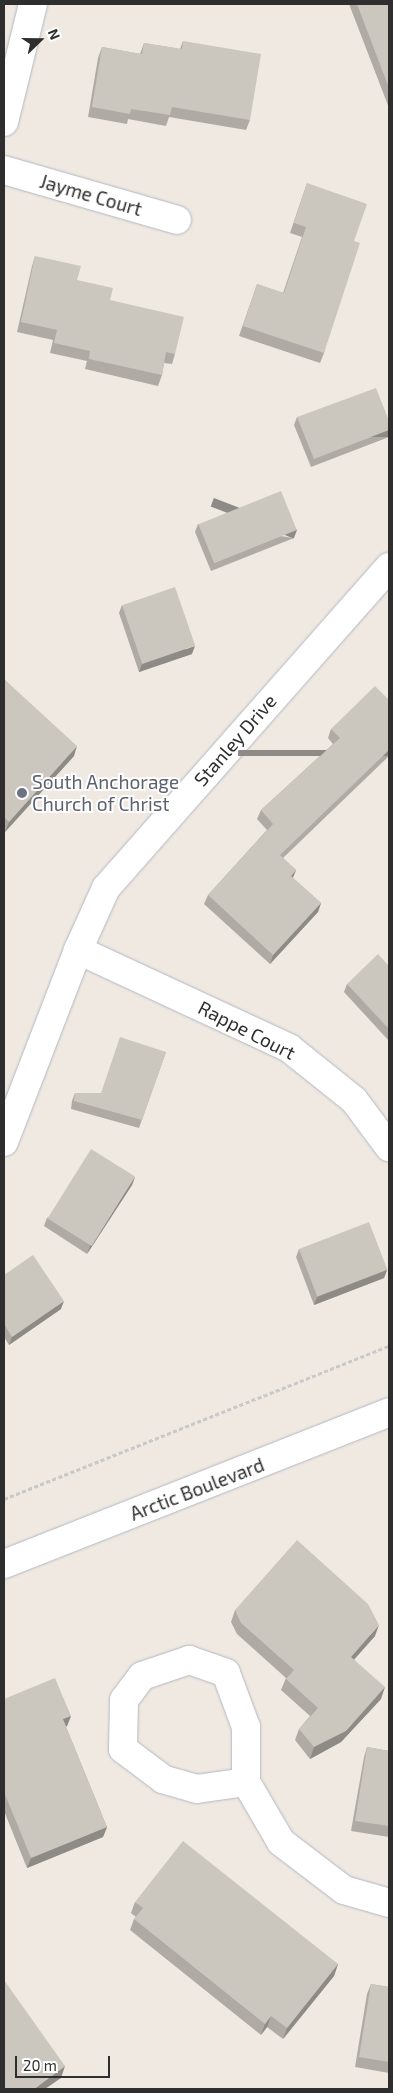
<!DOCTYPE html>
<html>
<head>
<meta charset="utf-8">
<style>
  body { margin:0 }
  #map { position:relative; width:393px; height:2093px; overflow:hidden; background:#efe9e1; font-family:"Exo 2",sans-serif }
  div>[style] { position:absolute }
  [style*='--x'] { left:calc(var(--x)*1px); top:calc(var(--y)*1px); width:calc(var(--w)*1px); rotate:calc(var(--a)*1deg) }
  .path>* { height:3px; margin-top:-1.5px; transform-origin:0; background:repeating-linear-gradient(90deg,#c9c9c9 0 4px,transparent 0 6.5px) }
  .roads { filter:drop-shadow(0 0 1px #b4b7c1) drop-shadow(0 0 1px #b4b7c1) }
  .street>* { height:28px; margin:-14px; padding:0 14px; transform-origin:14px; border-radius:14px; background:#fff }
  .secondary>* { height:28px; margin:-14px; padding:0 14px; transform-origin:14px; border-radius:14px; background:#fff }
  .wall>* { inset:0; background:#afaba4 }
  .shaded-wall>* { inset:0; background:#8e8b86; transform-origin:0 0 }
  .building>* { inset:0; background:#cbc7bf; transform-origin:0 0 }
  .dots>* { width:14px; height:14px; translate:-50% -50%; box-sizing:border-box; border:2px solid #fff; border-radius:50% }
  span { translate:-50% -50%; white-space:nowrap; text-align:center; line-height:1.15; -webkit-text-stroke:4px #fff; paint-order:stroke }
  .street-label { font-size:19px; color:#2e2e2e }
  .worship-label { font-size:19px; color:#5b616d }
  .left { translate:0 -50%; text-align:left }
  .frame { position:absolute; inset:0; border:5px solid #2e2e2e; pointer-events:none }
  .north { position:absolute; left:15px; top:15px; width:50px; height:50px; -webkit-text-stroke:4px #fff; paint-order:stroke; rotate:68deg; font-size:14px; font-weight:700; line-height:20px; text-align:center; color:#2e2e2e }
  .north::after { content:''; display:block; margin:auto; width:18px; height:22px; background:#2e2e2e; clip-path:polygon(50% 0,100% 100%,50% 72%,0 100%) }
  .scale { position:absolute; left:15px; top:2056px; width:95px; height:22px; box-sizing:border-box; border:2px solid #2e2e2e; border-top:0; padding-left:6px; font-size:15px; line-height:18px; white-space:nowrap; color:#2e2e2e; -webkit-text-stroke:4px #fff; paint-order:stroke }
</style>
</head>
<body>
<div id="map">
  <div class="path">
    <i style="--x:4;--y:1499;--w:414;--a:-21.7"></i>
  </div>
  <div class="roads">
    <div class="street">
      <i style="--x:4;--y:122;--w:122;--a:-76.2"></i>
      <i style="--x:4;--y:170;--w:180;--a:16.1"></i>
      <i style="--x:78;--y:950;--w:233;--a:24.9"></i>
      <i style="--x:289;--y:1048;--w:83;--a:38.7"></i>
      <i style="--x:354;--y:1100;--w:59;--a:53.3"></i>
      <i style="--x:4;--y:1142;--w:206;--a:-68.9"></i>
      <i style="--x:78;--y:950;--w:68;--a:-65.7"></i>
      <i style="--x:106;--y:888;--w:428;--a:-48.6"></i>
      <i style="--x:246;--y:1782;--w:49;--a:171.9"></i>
      <i style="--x:197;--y:1789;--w:35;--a:-164"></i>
      <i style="--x:163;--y:1779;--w:50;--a:-143.1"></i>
      <i style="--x:123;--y:1749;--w:49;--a:-88.8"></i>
      <i style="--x:124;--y:1700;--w:30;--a:-53"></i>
      <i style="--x:142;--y:1676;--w:50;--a:-18.8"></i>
      <i style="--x:189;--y:1660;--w:39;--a:19"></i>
      <i style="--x:226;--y:1673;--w:58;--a:69.7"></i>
      <i style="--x:246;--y:1727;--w:55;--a:90"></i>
      <i style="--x:246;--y:1782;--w:69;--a:59.7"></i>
      <i style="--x:281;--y:1842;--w:79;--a:37.3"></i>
      <i style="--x:344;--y:1890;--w:47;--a:16.1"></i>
    </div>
    <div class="secondary">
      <i style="--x:4;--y:1564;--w:414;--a:-21.5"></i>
    </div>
  </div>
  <div class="wall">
    <i style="clip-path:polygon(349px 4px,389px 4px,389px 108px)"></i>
    <i style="clip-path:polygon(183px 41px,250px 120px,246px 130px,169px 117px,166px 126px,128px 119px,127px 124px,88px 117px,98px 58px,102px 47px,140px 54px,144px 43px,180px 49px)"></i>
    <i style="clip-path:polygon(307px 183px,354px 241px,324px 353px,320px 363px,239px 336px,257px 284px,283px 293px,302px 237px,290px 233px)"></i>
    <i style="clip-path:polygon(35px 256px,77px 280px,175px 354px,172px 364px,164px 363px,162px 375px,158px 386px,85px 369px,87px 361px,50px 353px,53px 340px,17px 332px,32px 266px)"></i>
    <i style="clip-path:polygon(297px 417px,389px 421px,389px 437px,311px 467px,294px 425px)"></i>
    <i style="clip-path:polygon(198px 524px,294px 538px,211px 571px,195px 532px)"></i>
    <i style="clip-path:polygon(122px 605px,192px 654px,139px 672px,119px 613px)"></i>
    <i style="clip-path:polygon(4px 679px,74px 756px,5px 832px,4px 831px)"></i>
    <i style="clip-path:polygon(389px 700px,389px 756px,283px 858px,296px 870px,293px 878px,321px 903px,318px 912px,270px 964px,204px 904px,208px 895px,267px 830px,257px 819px,261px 810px,333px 744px,328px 738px,331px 729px)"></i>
    <i style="clip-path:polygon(389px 966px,389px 1041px,344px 992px,347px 984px)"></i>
    <i style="clip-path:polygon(166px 1052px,139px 1128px,71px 1109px,72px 1101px,75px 1093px,101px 1093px)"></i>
    <i style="clip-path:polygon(135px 1177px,132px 1185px,87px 1254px,44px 1226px,47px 1218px)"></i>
    <i style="clip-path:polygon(299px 1249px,387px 1270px,384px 1278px,314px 1305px,296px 1257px)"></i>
    <i style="clip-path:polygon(4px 1275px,61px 1309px,9px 1345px,4px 1337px)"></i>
    <i style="clip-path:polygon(235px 1610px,375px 1636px,354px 1660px,381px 1699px,341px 1742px,310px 1759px,295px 1740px,299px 1729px,310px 1716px,281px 1690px,286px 1678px,237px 1634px,231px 1622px)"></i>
    <i style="clip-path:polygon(4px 1699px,71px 1716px,67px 1726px,66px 1727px,107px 1827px,103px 1837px,27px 1868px,4px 1811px)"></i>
    <i style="clip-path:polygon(367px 1747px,389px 1751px,389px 1837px,351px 1831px,364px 1757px)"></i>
    <i style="clip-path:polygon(135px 1902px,338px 1964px,334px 1976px,283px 2039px,267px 2027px,261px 2035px,130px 1930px,134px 1919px,136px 1917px,131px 1913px)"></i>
    <i style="clip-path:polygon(371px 1984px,389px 1987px,389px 2073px,355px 2067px,367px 1994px)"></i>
  </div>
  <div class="shaded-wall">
    <i style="left:389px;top:430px;width:7px;height:80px;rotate:90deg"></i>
    <i style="left:297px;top:530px;width:9px;height:89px;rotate:111deg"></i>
    <i style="clip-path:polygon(195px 646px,192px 654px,139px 672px,142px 664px)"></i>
    <i style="clip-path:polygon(77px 746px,74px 756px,5px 832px,9px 822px)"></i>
    <i style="left:389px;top:750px;width:6px;height:151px;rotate:90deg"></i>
    <i style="clip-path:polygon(296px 870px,292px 879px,291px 876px)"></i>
    <i style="clip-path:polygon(321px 903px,318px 912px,270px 964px,273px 955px)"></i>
    <i style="clip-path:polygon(135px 1177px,132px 1185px,87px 1254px,90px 1246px)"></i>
    <i style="clip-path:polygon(387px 1270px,384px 1278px,314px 1305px,317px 1297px)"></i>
    <i style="clip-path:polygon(64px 1301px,61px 1309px,9px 1345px,12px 1337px)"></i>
    <i style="clip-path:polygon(379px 1625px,375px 1636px,346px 1668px,351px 1657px)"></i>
    <i style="clip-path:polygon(385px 1687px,381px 1699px,341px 1742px,310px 1759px,314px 1747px)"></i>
    <i style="clip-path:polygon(71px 1716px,67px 1726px,59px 1729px,63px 1719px)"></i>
    <i style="clip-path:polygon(107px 1827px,103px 1837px,27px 1868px,31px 1858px)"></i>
    <i style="clip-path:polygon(338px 1964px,334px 1976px,283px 2039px,287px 2028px)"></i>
    <i style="clip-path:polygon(271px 2016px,267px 2027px,261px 2035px,265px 2024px)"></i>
    <i style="clip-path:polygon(65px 2066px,61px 2078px,45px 2089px,34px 2089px)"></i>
  </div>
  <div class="building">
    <i style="clip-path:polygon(357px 4px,389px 4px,389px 88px)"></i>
    <i style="clip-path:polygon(183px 41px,261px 54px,250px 120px,172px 107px,170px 115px,131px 109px,130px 114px,92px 107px,102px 47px,142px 54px,144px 43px,182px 49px)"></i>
    <i style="clip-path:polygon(307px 183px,367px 204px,354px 241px,360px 243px,324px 353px,243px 326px,257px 284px,284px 293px,306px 227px,294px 223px)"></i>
    <i style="clip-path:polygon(35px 256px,81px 266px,77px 280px,113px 288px,110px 300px,184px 317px,175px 354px,166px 352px,162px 375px,89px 359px,90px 351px,54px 343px,57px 330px,21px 322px)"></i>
    <i style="clip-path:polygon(376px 388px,389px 421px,389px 430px,314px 459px,297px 417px)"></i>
    <i style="left:281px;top:491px;width:42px;height:89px;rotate:68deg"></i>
    <i style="left:175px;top:587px;width:62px;height:56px;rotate:71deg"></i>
    <i style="clip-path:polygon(4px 679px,77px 746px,9px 822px,4px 817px)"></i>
    <i style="clip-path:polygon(375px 686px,389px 700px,389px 750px,280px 855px,296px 870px,291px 876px,321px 903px,273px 955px,208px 895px,273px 824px,261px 810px,340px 738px,331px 729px)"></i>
    <i style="clip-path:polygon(378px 954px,389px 966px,389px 1029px,347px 984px)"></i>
    <i style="clip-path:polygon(120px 1037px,166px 1052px,142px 1120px,74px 1101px,75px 1093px,101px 1093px)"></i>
    <i style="left:91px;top:1149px;width:52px;height:82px;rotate:32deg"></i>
    <i style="left:369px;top:1222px;width:51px;height:75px;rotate:69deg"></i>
    <i style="clip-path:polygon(33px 1255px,64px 1301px,12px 1337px,4px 1324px,4px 1275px)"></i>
    <i style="clip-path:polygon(297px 1540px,368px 1604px,379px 1625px,351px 1657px,385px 1687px,346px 1731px,314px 1747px,299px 1729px,318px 1708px,286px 1679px,294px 1670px,241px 1623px,235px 1610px)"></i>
    <i style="clip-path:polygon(55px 1678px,71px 1716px,63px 1719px,107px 1827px,31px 1858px,4px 1792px,4px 1699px)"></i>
    <i style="clip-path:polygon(367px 1747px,389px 1751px,389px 1826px,355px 1821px)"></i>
    <i style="clip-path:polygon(183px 1841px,338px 1964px,287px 2028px,271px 2016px,265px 2024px,134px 1919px,143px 1908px,135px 1902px)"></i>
    <i style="clip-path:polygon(4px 1980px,65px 2066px,34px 2089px,4px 2089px)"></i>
    <i style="clip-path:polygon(371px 1984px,389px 1987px,389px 2062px,359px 2057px)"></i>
  </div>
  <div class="dots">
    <i style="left:22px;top:793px;background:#6b7280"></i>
  </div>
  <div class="street-label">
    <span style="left:91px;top:195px;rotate:16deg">Jayme Court</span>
    <span style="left:235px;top:740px;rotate:-49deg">Stanley Drive</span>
    <span style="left:247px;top:1030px;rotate:27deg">Rappe Court</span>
    <span style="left:197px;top:1489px;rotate:-21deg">Arctic Boulevard</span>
  </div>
  <div class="worship-label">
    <span class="left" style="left:32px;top:793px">South Anchorage<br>Church of Christ</span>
  </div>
  <div class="frame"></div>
  <div class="north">N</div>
  <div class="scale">20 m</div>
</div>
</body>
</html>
